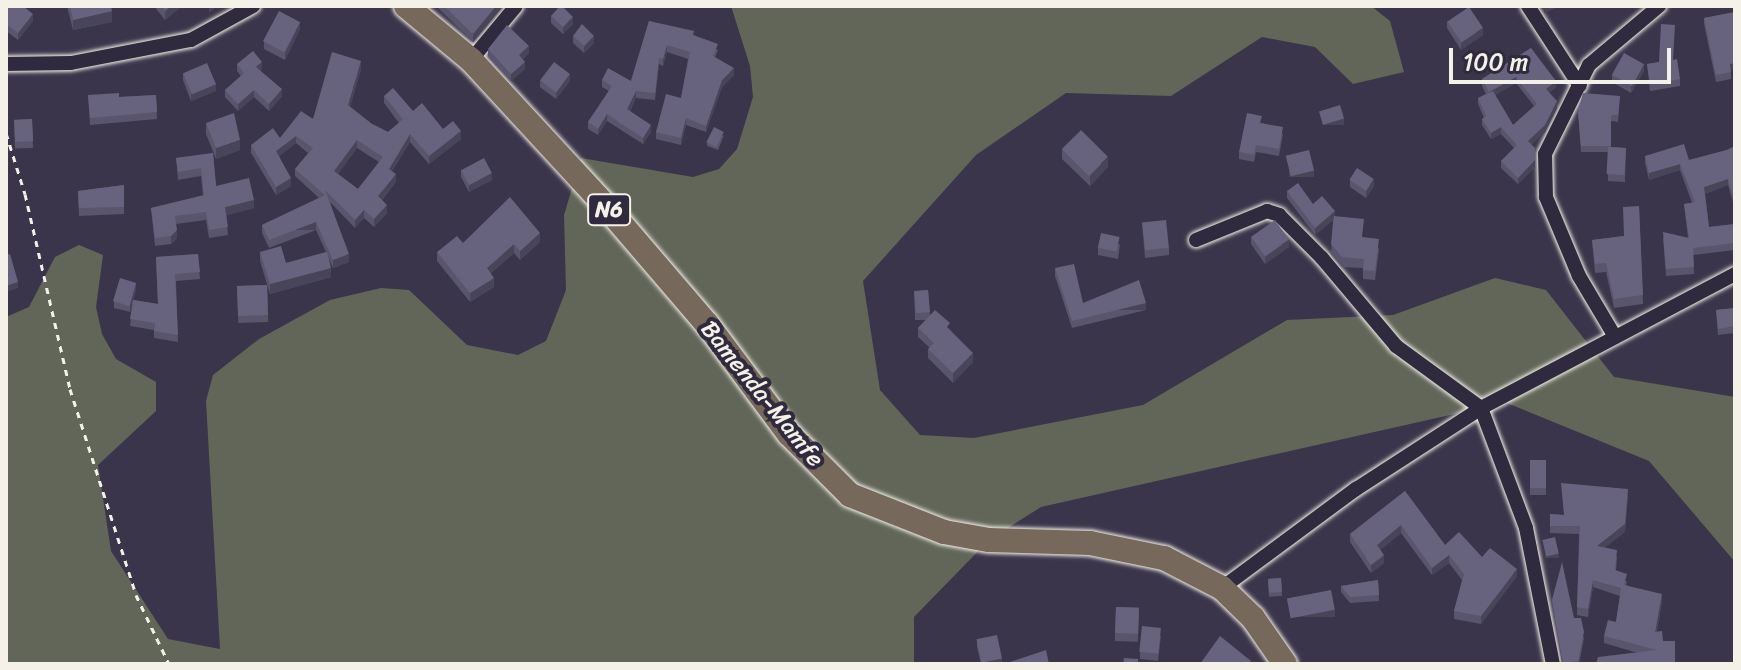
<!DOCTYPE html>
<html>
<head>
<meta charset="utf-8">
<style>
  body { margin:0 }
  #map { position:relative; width:1741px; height:670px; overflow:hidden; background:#3a354a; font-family:Sriracha,sans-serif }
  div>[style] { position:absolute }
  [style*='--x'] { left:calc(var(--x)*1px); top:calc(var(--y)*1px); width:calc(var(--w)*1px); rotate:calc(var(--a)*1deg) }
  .green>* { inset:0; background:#616659 }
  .path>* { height:3px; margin-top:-1.5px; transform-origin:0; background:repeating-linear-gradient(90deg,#f4f1e8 0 6px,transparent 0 12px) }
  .roads { filter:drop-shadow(0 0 2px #f4f1e8) drop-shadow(0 0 2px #f4f1e8) }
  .street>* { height:14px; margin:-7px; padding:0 7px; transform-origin:7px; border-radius:7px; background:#2f2a3d }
  .highway>* { height:24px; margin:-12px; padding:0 12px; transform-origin:12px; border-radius:12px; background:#76695c }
  .wall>* { inset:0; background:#59556c; transform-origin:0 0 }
  .shaded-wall>* { inset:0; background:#484558; transform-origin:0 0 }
  .building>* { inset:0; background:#67637e; transform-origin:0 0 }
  span { translate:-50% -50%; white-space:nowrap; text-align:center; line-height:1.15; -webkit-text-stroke:8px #2f2a3d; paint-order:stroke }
  .shield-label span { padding:2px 6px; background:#2f2a3d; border:2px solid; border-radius:6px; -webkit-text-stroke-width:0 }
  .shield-label { font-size:22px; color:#f4f1e8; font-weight:700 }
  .street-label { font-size:24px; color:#f4f1e8 }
  .frame { position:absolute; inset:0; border:8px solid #f4f1e8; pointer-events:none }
  .scale { position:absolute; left:1449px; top:48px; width:222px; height:36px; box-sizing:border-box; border:4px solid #f4f1e8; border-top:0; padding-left:10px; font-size:24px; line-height:28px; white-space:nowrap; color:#f4f1e8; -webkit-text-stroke:6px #2f2a3d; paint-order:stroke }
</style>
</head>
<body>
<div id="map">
  <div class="green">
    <i style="clip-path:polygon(731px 6px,1371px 6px,1390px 21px,1404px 72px,1353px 84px,1315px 47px,1262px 37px,1171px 96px,1066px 93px,976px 155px,863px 281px,880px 390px,920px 435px,974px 438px,1143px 405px,1287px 320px,1393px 315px,1495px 278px,1546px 290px,1614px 377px,1735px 397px,1735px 562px,1649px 461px,1497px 399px,1481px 408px,1041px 507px,989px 540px,914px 617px,914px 664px,6px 664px,6px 317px,29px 307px,55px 257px,79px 245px,103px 255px,96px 307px,102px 334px,116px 359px,156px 382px,156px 411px,98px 465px,111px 551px,168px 639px,220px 649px,206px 401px,213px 375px,259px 339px,330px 300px,381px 288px,409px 290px,467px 345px,518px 355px,546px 341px,566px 290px,564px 215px,581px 158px,693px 177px,719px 169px,737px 149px,753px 97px,750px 66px)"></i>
  </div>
  <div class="path">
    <i style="--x:6;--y:133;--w:64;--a:72.7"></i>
    <i style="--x:25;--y:194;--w:200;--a:77"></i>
    <i style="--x:70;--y:389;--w:216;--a:72.2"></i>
    <i style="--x:136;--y:595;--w:76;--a:64.4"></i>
  </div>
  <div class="roads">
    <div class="street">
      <i style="--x:1528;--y:6;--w:95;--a:57"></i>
      <i style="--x:471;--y:60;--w:70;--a:-50.2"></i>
      <i style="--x:6;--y:64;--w:65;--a:-0.9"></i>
      <i style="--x:71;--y:63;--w:122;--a:-10.9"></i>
      <i style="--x:191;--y:40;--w:71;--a:-28.7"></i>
      <i style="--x:1196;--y:240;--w:77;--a:-22.2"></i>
      <i style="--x:1267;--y:211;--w:13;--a:18"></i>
      <i style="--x:1279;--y:215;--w:61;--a:45"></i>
      <i style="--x:1322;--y:258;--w:115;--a:49.9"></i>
      <i style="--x:1396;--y:346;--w:105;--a:36.1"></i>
      <i style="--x:1481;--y:408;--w:128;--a:69.4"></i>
      <i style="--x:1526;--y:528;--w:139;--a:78.8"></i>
      <i style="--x:1614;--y:335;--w:69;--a:-120.7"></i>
      <i style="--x:1579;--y:276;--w:86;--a:-112.7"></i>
      <i style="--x:1546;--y:197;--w:43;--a:-91.3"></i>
      <i style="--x:1545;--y:154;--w:99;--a:-63.7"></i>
      <i style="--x:1589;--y:65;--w:92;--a:-40.1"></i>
      <i style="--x:1222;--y:588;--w:167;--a:-36.5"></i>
      <i style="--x:1356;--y:489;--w:149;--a:-32.9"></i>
      <i style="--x:1481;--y:408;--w:287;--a:-27.8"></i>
    </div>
    <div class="highway">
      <i style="--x:406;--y:6;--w:85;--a:39.7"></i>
      <i style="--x:471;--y:60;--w:196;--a:47.3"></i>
      <i style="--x:604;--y:204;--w:158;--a:49.4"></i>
      <i style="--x:707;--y:324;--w:137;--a:53.3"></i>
      <i style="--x:789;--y:434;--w:86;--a:45"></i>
      <i style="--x:850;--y:495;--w:101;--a:21.5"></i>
      <i style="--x:944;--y:532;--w:46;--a:10.1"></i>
      <i style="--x:989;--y:540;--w:101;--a:1.7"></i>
      <i style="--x:1090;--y:543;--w:76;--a:11.5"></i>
      <i style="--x:1164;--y:558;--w:65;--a:27.3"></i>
      <i style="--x:1222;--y:588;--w:43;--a:44.1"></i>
      <i style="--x:1253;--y:618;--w:56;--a:55.2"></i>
    </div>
  </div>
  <div class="wall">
    <i style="clip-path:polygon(6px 6px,33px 21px,18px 40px,6px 31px)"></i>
    <i style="clip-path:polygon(67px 6px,111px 6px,112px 22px,73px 30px)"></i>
    <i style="clip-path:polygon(154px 6px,182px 6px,165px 20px)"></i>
    <i style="clip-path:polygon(436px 6px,503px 6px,473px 42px)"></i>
    <i style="clip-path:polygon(1735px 12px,1735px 69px,1731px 70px,1731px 79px,1716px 82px,1704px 24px,1704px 18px)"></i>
    <i style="clip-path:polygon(551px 16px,573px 24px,563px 34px,551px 23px)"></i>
    <i style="clip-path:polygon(649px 21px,694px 35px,718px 50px,715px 57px,734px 75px,722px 87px,706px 132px,686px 125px,681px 145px,656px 139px,656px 132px,681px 98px,688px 59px,667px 52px,663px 66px,659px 64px,655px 100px,636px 98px,630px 111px,651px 132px,643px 144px,607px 121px,598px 135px,588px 129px,588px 122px,609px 91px,602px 87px,602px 80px,631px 81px)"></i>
    <i style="clip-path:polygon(1447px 21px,1483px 35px,1461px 50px,1447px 28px)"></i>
    <i style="clip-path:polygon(300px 29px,285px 60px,264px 49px,264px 42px)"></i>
    <i style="clip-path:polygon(573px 36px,594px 43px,584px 53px,573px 43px)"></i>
    <i style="clip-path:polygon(evenodd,1531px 48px,1556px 87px,1549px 93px,1557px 108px,1545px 132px,1532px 144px,1535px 167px,1518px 184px,1501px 168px,1501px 161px,1514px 148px,1501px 134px,1491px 139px,1482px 125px,1482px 119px,1484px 118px,1478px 104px,1478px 98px,1486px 94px,1482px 86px,1482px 79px,1531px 48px,1516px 83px,1534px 106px,1513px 125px,1495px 95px,1516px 83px)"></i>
    <i style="clip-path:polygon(488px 49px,529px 53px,523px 59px,525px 69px,511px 81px,488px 56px)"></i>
    <i style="clip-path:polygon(1674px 60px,1680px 79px,1680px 86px,1650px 91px,1647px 64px)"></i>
    <i style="clip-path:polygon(237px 64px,262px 69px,260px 71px,282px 96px,269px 111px,254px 97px,238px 111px,225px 97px,225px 90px,241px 76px,237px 71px)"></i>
    <i style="clip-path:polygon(evenodd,361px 69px,350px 107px,372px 124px,388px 132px,399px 123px,384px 103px,384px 96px,461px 139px,429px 164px,410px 142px,392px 171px,396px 182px,382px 200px,387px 213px,374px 227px,364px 218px,355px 228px,330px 202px,349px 262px,333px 268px,328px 257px,331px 277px,270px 294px,260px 261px,260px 252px,286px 263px,326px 252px,316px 230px,269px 248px,262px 233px,262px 225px,319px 198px,295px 176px,295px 169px,308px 153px,296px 143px,279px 156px,291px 186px,276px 195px,251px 153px,251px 145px,280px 138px,313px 119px,361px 69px,357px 148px,379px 162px,358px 189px,338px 174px,357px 148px)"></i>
    <i style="clip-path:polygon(1644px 71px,1631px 93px,1612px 82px,1612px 75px)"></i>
    <i style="clip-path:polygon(183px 73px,216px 91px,191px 101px,183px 80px)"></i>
    <i style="clip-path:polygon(540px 80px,570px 81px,556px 99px,540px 87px)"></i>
    <i style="clip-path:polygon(88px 95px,119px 97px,156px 95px,157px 119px,90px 125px)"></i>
    <i style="clip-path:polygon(1620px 96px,1618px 122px,1611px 121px,1611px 147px,1626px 148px,1625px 182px,1608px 181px,1608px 152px,1581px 152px,1578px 112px)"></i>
    <i style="left:32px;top:119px;width:29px;height:18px;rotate:88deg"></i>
    <i style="clip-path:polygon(206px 123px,240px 150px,216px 159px,206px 134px)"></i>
    <i style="clip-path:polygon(1262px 123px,1283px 134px,1279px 156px,1256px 152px,1254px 162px,1239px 159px,1239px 152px)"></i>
    <i style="clip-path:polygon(724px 135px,718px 150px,707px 146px,707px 142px)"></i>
    <i style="clip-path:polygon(1735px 146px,1735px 209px,1728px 185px,1705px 194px,1709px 227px,1735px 224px,1735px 250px,1693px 255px,1694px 274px,1666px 276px,1663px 238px,1688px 238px,1684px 204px,1692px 203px,1680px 170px,1649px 180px,1645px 163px,1645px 156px,1689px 160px,1727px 150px)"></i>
    <i style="clip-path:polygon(1062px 149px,1108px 167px,1090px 186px,1062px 159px)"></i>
    <i style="clip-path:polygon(213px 153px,216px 186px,254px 208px,226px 215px,228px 235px,209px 238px,206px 220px,176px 224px,177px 238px,171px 244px,155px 246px,151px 208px,203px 196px,201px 176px,178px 180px,176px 158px)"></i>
    <i style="clip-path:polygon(461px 170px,492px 180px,469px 192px,461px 177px)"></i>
    <i style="clip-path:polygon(1350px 180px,1374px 186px,1366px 198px,1350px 187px)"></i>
    <i style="clip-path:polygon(124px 185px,124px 214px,79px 216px,78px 191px)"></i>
    <i style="clip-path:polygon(1287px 191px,1335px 216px,1379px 249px,1375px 280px,1363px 279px,1363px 268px,1342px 267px,1331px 254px,1333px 220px,1315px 235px,1287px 198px)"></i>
    <i style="clip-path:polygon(1639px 206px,1643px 304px,1614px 308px,1606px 272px,1595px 273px,1592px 240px,1624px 236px)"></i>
    <i style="clip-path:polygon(1142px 222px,1169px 248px,1169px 255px,1145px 258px)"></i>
    <i style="clip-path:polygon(1251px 237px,1289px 247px,1265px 264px,1251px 244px)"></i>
    <i style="clip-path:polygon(540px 242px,520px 260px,514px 253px,491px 273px,494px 287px,470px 302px,437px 261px,437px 252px,463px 243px)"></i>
    <i style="clip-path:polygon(1120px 244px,1118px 259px,1098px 255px,1098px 248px)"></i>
    <i style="clip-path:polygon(198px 254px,200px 279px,176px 281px,178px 342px,154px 338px,154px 330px,130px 326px,133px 301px,130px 312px,114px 308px,114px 301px,136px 290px,133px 300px,158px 304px,156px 257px)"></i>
    <i style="clip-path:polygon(1055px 268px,1083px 303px,1146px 310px,1072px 328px,1055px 276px)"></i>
    <i style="left:267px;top:285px;width:37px;height:30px;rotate:88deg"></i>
    <i style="clip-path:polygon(928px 290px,930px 315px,950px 330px,973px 362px,953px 383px,928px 358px,928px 349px,930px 348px,918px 337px,918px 328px,926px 320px,915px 320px,914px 291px)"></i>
    <i style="clip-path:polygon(1735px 308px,1735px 333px,1718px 335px,1716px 310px)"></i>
    <i style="left:1530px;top:460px;width:16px;height:35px"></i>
    <i style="clip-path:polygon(1405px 491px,1445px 545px,1482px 557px,1517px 576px,1481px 624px,1454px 619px,1454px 611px,1462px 580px,1449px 563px,1432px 575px,1401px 533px,1380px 550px,1384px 563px,1371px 573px,1350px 542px,1350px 534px)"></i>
    <i style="clip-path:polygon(1628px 496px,1625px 532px,1605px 547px,1617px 557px,1616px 571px,1627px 582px,1626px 585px,1662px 602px,1657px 631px,1675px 664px,1604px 643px,1604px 636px,1616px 622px,1620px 596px,1593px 587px,1588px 617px,1577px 615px,1579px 534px,1550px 533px,1550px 514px,1563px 515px)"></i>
    <i style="left:1281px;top:578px;width:18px;height:13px;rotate:87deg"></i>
    <i style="clip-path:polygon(1378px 580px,1379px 601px,1350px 603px,1341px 592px,1341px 586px)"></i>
    <i style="clip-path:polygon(1552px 600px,1574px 618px,1584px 638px,1579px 664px,1562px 664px)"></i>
    <i style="left:1116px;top:607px;width:23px;height:34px;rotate:2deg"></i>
    <i style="clip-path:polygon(1161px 635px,1158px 661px,1140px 659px,1140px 652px)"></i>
    <i style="clip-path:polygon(977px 640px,1002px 664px,981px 664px,977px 647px)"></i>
  </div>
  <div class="shaded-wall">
    <i style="clip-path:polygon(171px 6px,182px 6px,165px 20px,165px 11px)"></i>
    <i style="clip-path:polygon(209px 6px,218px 6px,209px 13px)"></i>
    <i style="clip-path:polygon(496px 6px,503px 6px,473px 42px,473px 34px)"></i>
    <i style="clip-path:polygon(1544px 6px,1561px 6px,1544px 13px)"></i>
    <i style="clip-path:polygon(112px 11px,112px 22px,73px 30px,73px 20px)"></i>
    <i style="clip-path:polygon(33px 14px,33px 21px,18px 40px,18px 33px)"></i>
    <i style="clip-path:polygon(573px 17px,573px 24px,563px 34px,563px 27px)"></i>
    <i style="clip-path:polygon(300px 22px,300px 29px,285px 60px,285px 53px)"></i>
    <i style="clip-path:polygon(1483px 28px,1483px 35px,1461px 50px,1461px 43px)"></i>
    <i style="clip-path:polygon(594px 36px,594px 43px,584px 53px,584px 46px)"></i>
    <i style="clip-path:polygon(667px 45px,667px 52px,663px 66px,663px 59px)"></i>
    <i style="clip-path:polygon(529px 46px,529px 53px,519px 62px,519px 55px)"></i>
    <i style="clip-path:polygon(361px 61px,361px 69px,348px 113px,348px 105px)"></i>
    <i style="clip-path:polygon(262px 62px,262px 69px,256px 74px,256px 67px)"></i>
    <i style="clip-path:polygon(525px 62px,525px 69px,511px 81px,511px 74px)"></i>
    <i style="clip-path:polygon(1735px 63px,1735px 69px,1730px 71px,1730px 64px)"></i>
    <i style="clip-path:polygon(1644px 64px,1644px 71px,1631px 93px,1631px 86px)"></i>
    <i style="clip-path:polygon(734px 68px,734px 75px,722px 87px,706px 132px,706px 126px,722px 80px)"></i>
    <i style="clip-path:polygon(570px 74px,570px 81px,556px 99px,556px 92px)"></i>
    <i style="clip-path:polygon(1516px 77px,1516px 83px,1489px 98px,1489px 92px)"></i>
    <i style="clip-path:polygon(1556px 81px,1556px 87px,1546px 96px,1546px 89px)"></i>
    <i style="clip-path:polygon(216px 84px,216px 91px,191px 101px,191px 94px)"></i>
    <i style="clip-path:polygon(282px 89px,282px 96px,269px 111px,269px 104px)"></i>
    <i style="clip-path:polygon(254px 90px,254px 97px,238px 111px,238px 104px)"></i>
    <i style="clip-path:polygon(636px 91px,636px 98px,627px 116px,627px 109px)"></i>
    <i style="clip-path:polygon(1557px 101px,1557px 108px,1545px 132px,1528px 148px,1528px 141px)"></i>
    <i style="clip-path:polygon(607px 114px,607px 121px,598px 135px,598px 129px)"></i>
    <i style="clip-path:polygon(686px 118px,686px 125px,681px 145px,681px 138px)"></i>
    <i style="left:1344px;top:118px;width:7px;height:22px;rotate:90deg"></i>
    <i style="clip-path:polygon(651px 125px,651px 132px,643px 144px,643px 138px)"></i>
    <i style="clip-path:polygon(1501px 127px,1501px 134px,1491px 139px,1491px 133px)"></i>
    <i style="clip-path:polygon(461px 131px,461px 139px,429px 164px,429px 156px)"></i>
    <i style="clip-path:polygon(410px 134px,410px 142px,389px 176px,389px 169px)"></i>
    <i style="clip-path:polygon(296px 136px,296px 143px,276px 159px,276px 151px)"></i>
    <i style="clip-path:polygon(240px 140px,240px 150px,216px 159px,216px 148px)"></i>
    <i style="clip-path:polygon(357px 140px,357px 148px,334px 179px,334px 171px)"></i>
    <i style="clip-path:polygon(1108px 157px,1108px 167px,1090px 186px,1090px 176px)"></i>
    <i style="clip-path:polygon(1535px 160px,1535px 167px,1518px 184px,1518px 178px)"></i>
    <i style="clip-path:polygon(1680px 164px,1680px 170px,1649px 180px,1649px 173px)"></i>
    <i style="left:1314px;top:170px;width:7px;height:25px;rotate:90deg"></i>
    <i style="clip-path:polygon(492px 173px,492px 180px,469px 192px,469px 185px)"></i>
    <i style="clip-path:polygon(396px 174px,396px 182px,378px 204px,378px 196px)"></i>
    <i style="clip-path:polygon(291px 178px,291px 186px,276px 195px,276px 187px)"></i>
    <i style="clip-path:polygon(1374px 179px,1374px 186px,1366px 198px,1366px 191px)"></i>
    <i style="clip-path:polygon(1728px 179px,1728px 185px,1704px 194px,1704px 187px)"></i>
    <i style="clip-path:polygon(254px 200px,254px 208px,225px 216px,225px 207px)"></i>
    <i style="clip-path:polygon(387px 205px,387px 213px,374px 227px,374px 219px)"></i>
    <i style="clip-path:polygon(364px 210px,364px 218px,355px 228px,355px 220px)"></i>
    <i style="clip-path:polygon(1335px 211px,1335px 218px,1315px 235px,1315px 228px)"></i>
    <i style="left:316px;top:222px;width:8px;height:50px;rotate:90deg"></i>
    <i style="clip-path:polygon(177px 230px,177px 238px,171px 244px,171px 236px)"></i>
    <i style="clip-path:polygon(540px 233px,540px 242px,520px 260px,520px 251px)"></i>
    <i style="clip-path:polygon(1289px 240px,1289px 247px,1265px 264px,1265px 257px)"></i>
    <i style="clip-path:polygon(514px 244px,514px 253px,487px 276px,487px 268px)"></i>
    <i style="clip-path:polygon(349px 254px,349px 262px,333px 268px,333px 260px)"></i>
    <i style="clip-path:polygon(331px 268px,331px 277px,270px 294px,270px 284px)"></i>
    <i style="clip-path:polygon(494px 278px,494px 287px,470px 302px,470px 293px)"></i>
    <i style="clip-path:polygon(18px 282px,18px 288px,6px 292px,6px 286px)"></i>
    <i style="clip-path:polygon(136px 283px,136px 290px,130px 312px,130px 305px)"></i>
    <i style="left:1146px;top:303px;width:7px;height:76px;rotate:90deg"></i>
    <i style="clip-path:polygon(973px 353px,973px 362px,953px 383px,953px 373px)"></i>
    <i style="clip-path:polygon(1628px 489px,1625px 532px,1597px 554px,1597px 546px)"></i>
    <i style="clip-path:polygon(1401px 525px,1401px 533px,1377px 553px,1377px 545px)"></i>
    <i style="left:1559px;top:554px;width:4px;height:14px;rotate:90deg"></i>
    <i style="clip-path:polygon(1384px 555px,1384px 563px,1371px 573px,1371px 565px)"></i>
    <i style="clip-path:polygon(1449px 555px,1449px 563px,1432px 575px,1432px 568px)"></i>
    <i style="clip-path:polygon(1517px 569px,1517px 576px,1481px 624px,1481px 616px)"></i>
    <i style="clip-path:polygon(1593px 580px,1593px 587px,1588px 617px,1588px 609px)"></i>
    <i style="clip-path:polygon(1662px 594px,1662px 602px,1655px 639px,1655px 632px)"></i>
    <i style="left:1335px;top:610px;width:7px;height:44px;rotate:90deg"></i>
    <i style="clip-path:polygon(1002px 658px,1002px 664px,982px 664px,982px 662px)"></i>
  </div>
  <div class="building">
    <i style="clip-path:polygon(6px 6px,23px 6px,33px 14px,18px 33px,6px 24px)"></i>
    <i style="clip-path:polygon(70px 6px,111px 6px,112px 11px,73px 20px)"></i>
    <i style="clip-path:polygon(161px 6px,171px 6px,165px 11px)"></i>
    <i style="clip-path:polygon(444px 6px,496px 6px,473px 34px)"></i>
    <i style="clip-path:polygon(560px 6px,562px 6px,573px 17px,563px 27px,551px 16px)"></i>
    <i style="left:1469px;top:7px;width:25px;height:26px;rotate:56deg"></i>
    <i style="left:279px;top:11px;width:24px;height:34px;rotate:28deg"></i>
    <i style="clip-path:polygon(1735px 12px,1735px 63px,1730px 64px,1731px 72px,1716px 75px,1704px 18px)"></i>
    <i style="clip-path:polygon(649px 21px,694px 31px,693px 35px,718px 44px,713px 56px,734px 68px,722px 80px,706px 126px,686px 118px,681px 138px,656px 132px,666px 94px,681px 98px,690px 52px,667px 45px,663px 59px,659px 58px,655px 93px,636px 91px,627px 109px,651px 125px,643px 138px,607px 114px,598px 129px,588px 122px,612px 86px,602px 80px,608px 68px,631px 81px)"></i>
    <i style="clip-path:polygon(582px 24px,594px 36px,584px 46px,573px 36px)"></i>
    <i style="clip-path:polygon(1661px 24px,1675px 25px,1673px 60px,1677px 59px,1680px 79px,1650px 84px,1647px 64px,1659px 62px)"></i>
    <i style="clip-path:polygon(507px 25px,529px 46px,519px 55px,525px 62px,511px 74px,488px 49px)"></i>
    <i style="clip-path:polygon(1531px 48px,1556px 81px,1546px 89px,1557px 101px,1545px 125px,1528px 141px,1535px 148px,1535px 160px,1518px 178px,1501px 161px,1517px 145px,1501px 127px,1491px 133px,1482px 119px,1486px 116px,1478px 98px,1493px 91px,1513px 125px,1537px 104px,1516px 77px,1489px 92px,1482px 79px)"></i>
    <i style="clip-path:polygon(253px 51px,262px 62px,256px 67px,282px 89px,269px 104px,254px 90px,238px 104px,225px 90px,244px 73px,237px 64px)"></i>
    <i style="clip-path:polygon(evenodd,332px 52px,361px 61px,348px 105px,372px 124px,388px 132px,403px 119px,384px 96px,393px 88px,413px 111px,422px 103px,443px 129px,453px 121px,461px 131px,429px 156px,410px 134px,389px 169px,396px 174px,378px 196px,387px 205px,374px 219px,364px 210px,355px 220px,325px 190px,349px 254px,333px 260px,316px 222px,269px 240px,262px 225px,325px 195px,295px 169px,313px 148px,296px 136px,276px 151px,291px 178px,276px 187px,251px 145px,273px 128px,280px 138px,301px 111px,313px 119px,332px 52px,357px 140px,383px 157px,358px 189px,334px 171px,357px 140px)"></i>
    <i style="left:1624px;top:53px;width:23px;height:25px;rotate:29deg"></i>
    <i style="left:554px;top:62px;width:20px;height:23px;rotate:37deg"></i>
    <i style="left:207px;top:63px;width:23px;height:26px;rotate:67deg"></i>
    <i style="clip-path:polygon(119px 93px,119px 97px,156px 95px,157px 112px,90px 118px,88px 95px)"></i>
    <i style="clip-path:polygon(1583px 93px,1620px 96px,1618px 115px,1611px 115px,1611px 146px,1581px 146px,1578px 112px)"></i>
    <i style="left:1340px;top:105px;width:14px;height:22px;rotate:73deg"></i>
    <i style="clip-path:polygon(234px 113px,240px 140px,216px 148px,206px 123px)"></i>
    <i style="clip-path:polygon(1247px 113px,1262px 116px,1260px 123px,1283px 127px,1279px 149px,1256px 145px,1254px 155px,1239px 152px)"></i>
    <i style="left:32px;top:119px;width:22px;height:18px;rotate:87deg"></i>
    <i style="left:714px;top:127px;width:11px;height:17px;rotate:27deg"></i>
    <i style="left:1081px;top:130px;width:38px;height:27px;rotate:45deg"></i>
    <i style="clip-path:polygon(1684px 144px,1689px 160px,1727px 150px,1735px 146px,1735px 202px,1728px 179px,1704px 187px,1709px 227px,1735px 224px,1735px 243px,1693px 248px,1694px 267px,1666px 269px,1663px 232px,1689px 238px,1684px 204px,1695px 202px,1680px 164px,1649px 173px,1645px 156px)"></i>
    <i style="left:1608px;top:147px;width:18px;height:27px;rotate:3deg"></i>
    <i style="left:1309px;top:150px;width:21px;height:24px;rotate:76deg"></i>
    <i style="clip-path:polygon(213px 153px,216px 186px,249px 178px,254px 200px,225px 207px,228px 227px,209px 230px,206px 212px,175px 216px,177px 230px,171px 236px,155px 238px,151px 208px,204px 195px,201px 168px,178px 172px,176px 158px)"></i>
    <i style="left:484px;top:158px;width:17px;height:26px;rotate:62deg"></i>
    <i style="left:1357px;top:168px;width:20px;height:14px;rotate:33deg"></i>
    <i style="clip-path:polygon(1298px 183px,1313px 204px,1322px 196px,1335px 211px,1315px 228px,1287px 191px)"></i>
    <i style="clip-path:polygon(124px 185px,124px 207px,79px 208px,78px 191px)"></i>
    <i style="clip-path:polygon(510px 197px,540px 233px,520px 251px,514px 244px,487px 268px,494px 278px,470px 293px,437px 252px,457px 236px,463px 243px)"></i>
    <i style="clip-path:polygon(1639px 206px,1643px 295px,1614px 299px,1606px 263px,1595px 264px,1592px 240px,1624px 236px,1623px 207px)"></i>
    <i style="clip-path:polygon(1334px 216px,1364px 219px,1362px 237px,1379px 239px,1375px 271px,1363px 270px,1364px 259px,1342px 257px,1331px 244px)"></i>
    <i style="left:1166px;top:220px;width:28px;height:24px;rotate:84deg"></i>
    <i style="left:1275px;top:220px;width:24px;height:29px;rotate:55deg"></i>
    <i style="left:1101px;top:233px;width:19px;height:15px;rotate:12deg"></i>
    <i style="clip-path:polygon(281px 246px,286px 263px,327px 252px,331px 268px,270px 284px,260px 252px)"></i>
    <i style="clip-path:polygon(10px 254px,18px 282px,6px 286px,6px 255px)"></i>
    <i style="clip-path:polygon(198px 254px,200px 272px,175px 274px,178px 335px,154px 331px,155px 323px,130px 319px,133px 300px,158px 304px,156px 257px)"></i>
    <i style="clip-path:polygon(1074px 264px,1083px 303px,1139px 280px,1146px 303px,1072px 321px,1055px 268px)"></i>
    <i style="left:120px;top:278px;width:17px;height:24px;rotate:17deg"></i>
    <i style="left:267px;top:285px;width:30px;height:30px;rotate:88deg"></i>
    <i style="left:928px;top:290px;width:22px;height:14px;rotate:85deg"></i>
    <i style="clip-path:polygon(1735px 308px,1735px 326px,1718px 329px,1716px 310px)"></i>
    <i style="clip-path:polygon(935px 310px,950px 323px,947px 327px,973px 353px,953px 373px,928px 349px,934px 343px,918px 328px)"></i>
    <i style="left:1530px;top:460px;width:16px;height:28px"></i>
    <i style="clip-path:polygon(1561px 483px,1628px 489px,1625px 524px,1597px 546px,1617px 550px,1615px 570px,1627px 574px,1624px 585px,1662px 594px,1655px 632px,1662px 631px,1663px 641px,1675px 641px,1675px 664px,1596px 664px,1598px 657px,1657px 650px,1604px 636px,1608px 620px,1616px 622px,1621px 588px,1593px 580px,1588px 609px,1577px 607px,1580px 526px,1550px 526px,1550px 514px,1564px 515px)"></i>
    <i style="clip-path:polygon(1405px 491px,1445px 545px,1459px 532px,1482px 557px,1490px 548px,1517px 569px,1481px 616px,1454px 611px,1464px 574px,1449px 555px,1432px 568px,1401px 525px,1377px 545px,1384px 555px,1371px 565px,1350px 534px)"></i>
    <i style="left:1555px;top:537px;width:17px;height:13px;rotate:77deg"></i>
    <i style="clip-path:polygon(1562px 562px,1574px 618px,1581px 618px,1584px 632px,1578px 661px,1563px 663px,1552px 600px)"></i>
    <i style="left:1281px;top:578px;width:14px;height:13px;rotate:86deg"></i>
    <i style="clip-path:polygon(1378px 580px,1379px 595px,1350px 597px,1341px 586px)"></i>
    <i style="left:1331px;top:590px;width:20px;height:45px;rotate:79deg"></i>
    <i style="left:1116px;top:607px;width:23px;height:26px;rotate:2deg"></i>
    <i style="left:1142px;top:626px;width:19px;height:26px;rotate:6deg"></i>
    <i style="left:997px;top:635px;width:24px;height:21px;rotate:78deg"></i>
    <i style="clip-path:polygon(1220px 636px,1251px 661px,1249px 664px,1200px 664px)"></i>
    <i style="clip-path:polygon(1046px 650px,1049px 664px,1004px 664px)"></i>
    <i style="clip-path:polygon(1124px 658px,1138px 659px,1138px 664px,1123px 664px)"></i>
  </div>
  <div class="shield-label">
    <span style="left:609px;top:210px">N6</span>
  </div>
  <div class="street-label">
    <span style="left:762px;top:394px;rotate:51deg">Bamenda-Mamfe</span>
  </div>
  <div class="frame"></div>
  <div class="scale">100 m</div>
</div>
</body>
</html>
